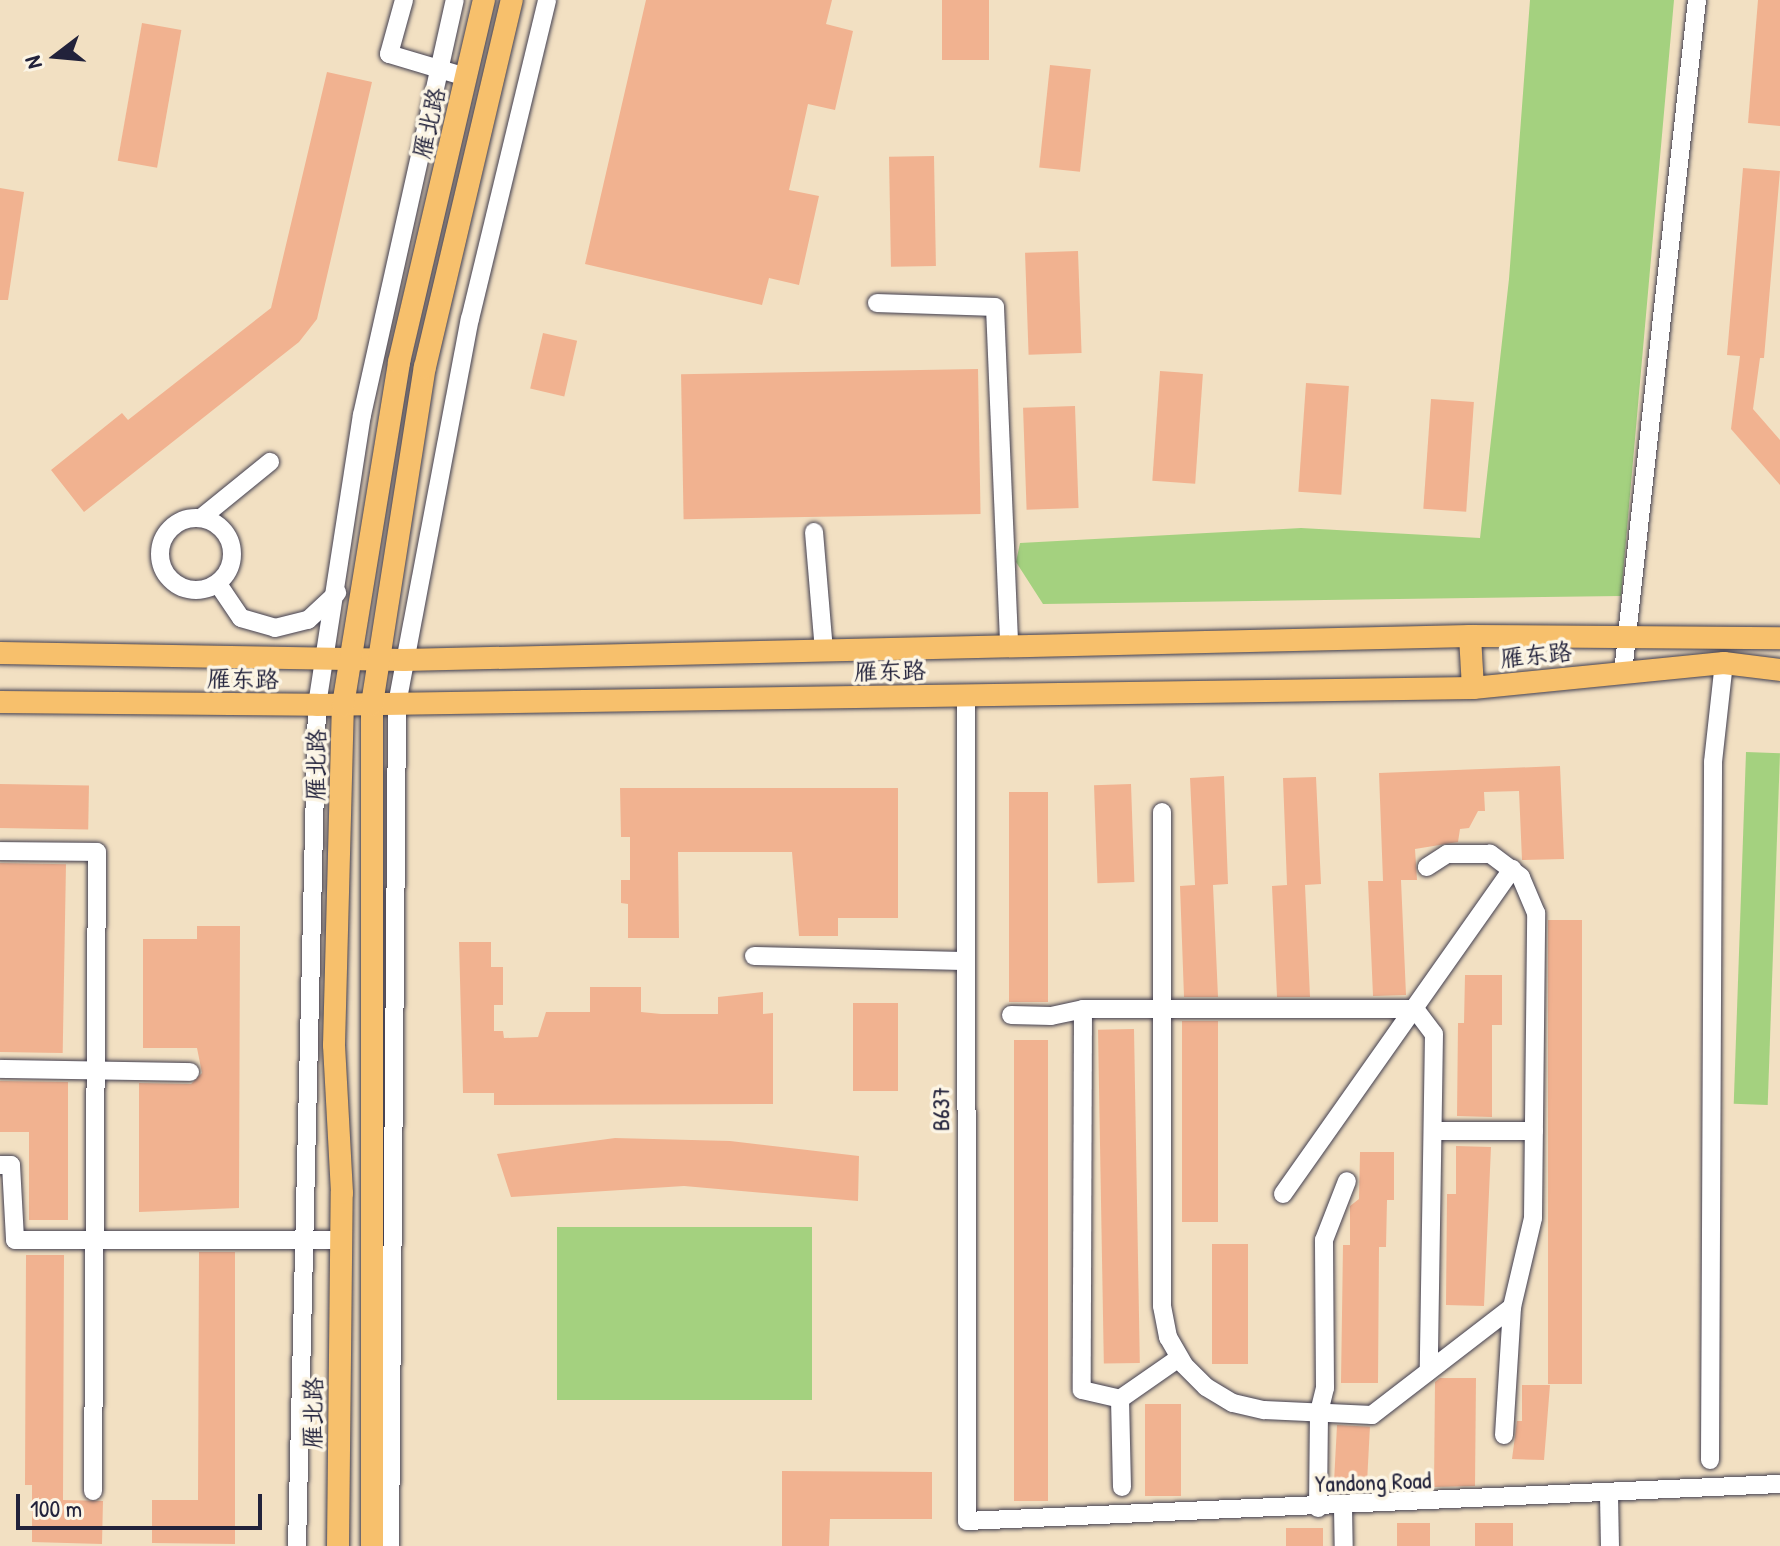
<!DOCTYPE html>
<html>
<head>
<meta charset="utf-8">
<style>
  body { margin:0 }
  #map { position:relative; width:1780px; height:1546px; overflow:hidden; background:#f2e0c2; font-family:"Patrick Hand","LXGW WenKai TC",sans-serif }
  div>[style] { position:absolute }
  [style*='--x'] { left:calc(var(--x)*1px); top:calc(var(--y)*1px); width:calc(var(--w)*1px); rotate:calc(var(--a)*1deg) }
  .green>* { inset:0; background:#a4d17f; transform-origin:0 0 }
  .building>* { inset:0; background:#f1b290; transform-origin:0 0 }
  .roads { filter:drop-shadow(0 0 2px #413e4f) drop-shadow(0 0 2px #413e4f) }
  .minor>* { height:18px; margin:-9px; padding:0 9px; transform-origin:9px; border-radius:9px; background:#fff }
  .minor>.ring { margin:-9px; padding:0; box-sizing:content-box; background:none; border:18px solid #fff; border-radius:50% }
  .major>* { height:22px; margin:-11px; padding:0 11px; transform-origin:11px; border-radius:11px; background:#f7c06c }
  span { translate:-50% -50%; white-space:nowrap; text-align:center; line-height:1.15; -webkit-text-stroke:7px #fcf5e5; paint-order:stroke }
  .street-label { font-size:24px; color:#22223b }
  .north { position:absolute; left:16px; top:16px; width:80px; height:80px; -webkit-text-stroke:6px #fcf5e5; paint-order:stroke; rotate:254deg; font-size:22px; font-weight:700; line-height:32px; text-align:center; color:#22223b }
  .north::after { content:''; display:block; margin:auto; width:28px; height:36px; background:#22223b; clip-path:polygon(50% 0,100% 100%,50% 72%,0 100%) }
  .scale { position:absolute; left:16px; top:1494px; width:246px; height:36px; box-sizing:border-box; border:4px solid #22223b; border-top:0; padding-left:10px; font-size:24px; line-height:28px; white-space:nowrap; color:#22223b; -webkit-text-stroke:6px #fcf5e5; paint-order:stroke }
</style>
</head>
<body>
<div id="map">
  <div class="green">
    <i style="clip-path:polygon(1530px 0,1674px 0,1621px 596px,1043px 604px,1016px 562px,1020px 543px,1301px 528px,1480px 538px,1509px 279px)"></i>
    <i style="left:1746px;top:752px;width:34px;height:352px;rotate:2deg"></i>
    <i style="left:557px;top:1227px;width:255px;height:173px"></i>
  </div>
  <div class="building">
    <i style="clip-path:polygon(646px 0,832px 0,826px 24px,853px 31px,835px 110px,808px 104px,789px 190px,819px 196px,799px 285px,769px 278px,762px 305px,585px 264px)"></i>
    <i style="left:942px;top:0;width:47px;height:60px"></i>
    <i style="clip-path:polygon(1758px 0,1780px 0,1780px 126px,1748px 123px)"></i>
    <i style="left:142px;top:23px;width:40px;height:140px;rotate:10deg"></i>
    <i style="left:1050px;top:65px;width:41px;height:103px;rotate:6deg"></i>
    <i style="clip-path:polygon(327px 72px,372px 82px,317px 319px,299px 342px,84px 512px,51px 470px,122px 413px,128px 420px,271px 308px)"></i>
    <i style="left:934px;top:156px;width:110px;height:45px;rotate:89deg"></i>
    <i style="clip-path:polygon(1743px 168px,1780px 171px,1764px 358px,1760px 358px,1753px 409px,1780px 440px,1780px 485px,1731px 429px,1740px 356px,1727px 355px)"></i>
    <i style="clip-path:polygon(0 188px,24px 192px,8px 300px,0 300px)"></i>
    <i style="left:1078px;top:251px;width:102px;height:53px;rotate:88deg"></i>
    <i style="left:543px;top:333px;width:35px;height:57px;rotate:13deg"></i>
    <i style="left:978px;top:369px;width:145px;height:297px;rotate:89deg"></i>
    <i style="left:1160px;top:371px;width:43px;height:110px;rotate:4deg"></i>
    <i style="left:1306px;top:383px;width:43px;height:109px;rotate:4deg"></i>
    <i style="left:1431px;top:399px;width:43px;height:110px;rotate:4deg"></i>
    <i style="left:1075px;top:406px;width:102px;height:52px;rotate:88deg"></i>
    <i style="clip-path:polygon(1560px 766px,1564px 859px,1522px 860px,1519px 791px,1484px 792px,1485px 811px,1478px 811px,1469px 828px,1460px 829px,1458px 842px,1415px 849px,1417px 880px,1401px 880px,1406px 995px,1373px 996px,1368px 881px,1383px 881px,1379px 773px)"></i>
    <i style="clip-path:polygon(1224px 776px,1228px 884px,1213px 885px,1218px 997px,1184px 997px,1180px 886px,1195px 885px,1190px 778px)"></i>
    <i style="clip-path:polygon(1316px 777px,1321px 884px,1305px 885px,1310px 997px,1277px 997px,1272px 886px,1287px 885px,1283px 778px)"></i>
    <i style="left:0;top:784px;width:89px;height:44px;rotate:1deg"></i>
    <i style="left:1131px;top:784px;width:98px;height:37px;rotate:88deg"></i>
    <i style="clip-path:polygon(620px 788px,898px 788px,898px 918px,838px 918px,838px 936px,799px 936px,792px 852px,678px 852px,679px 938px,628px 938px,628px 904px,621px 903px,621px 880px,630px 880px,630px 837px,621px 837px)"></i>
    <i style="left:1009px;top:792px;width:39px;height:210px"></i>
    <i style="left:0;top:863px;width:66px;height:189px;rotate:1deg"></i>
    <i style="left:1548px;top:920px;width:34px;height:464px"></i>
    <i style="clip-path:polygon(197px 926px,240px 926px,239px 1208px,139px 1212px,139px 1083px,191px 1084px,202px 1073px,197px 1048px,143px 1048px,143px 939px,197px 939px)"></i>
    <i style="clip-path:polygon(459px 942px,491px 942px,491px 967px,503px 967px,503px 1005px,494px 1005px,494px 1031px,503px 1031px,504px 1038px,538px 1037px,546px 1012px,590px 1012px,590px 987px,641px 987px,641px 1012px,661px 1014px,718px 1014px,718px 997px,763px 992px,763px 1014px,773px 1013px,773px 1104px,494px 1105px,494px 1093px,463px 1093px)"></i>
    <i style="clip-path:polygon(1465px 975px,1502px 975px,1502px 1025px,1492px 1025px,1492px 1117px,1457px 1116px,1458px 1023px,1464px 1023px)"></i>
    <i style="left:853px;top:1003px;width:45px;height:88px"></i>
    <i style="left:1182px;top:1021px;width:36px;height:201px"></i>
    <i style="left:1134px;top:1029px;width:334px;height:36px;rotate:89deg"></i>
    <i style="left:1014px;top:1040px;width:34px;height:461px"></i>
    <i style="clip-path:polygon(0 1081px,68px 1082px,68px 1220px,29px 1220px,29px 1132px,0 1132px)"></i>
    <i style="clip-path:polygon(615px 1138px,730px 1141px,859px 1156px,858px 1201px,684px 1186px,511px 1197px,497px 1154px)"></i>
    <i style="clip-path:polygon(1456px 1146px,1491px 1147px,1484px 1306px,1446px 1305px,1447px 1194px,1456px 1194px)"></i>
    <i style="clip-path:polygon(1360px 1152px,1394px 1152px,1394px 1200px,1387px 1200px,1386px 1247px,1379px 1247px,1378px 1383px,1341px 1383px,1343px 1245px,1350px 1245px,1350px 1206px,1359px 1199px)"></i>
    <i style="left:1212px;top:1244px;width:36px;height:120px"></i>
    <i style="clip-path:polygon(199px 1252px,235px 1252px,235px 1544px,152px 1543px,152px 1500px,198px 1500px)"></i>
    <i style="clip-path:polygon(26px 1255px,64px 1255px,63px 1500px,103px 1501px,102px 1544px,32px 1542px,32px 1485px,25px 1485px)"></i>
    <i style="clip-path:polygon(1440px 1378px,1476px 1378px,1475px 1486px,1434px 1487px,1435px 1382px)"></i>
    <i style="clip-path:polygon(1522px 1385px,1550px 1385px,1544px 1460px,1512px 1459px,1517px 1421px,1522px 1421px)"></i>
    <i style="left:1145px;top:1404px;width:36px;height:92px"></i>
    <i style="left:1337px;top:1425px;width:33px;height:61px;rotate:3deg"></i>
    <i style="clip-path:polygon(782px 1471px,932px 1472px,932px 1519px,830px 1519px,829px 1546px,782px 1546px)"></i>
    <i style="left:1397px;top:1523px;width:33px;height:23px"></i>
    <i style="left:1475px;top:1523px;width:38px;height:23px"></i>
    <i style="left:1286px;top:1528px;width:37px;height:18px"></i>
  </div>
  <div class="roads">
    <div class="minor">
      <i style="--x:404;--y:0;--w:56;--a:105.5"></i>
      <i style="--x:389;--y:54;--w:80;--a:16.6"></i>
      <i style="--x:877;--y:303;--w:118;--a:1.9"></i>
      <i style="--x:995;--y:307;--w:340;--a:87.6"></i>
      <i class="ring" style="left:160px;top:518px;width:54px;height:54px"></i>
      <i style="--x:201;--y:518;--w:89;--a:-39.1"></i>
      <i style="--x:814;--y:532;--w:118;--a:85.2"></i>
      <i style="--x:218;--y:584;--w:41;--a:55.9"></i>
      <i style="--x:241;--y:618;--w:35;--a:16"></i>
      <i style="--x:275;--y:628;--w:34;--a:-14"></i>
      <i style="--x:308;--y:620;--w:40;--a:-43"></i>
      <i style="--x:1623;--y:672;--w:676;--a:-83.72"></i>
      <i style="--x:966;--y:696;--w:825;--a:89.93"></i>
      <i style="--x:967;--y:1521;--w:814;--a:-2.61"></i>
      <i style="--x:1162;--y:812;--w:494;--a:90"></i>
      <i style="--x:1162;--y:1306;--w:32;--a:79"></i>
      <i style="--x:1168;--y:1337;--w:32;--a:60"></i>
      <i style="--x:1184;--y:1365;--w:31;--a:45"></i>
      <i style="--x:1206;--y:1387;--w:31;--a:31"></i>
      <i style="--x:1233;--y:1403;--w:32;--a:13"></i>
      <i style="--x:1264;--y:1410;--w:108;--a:2.7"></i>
      <i style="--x:1372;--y:1415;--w:177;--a:-37.6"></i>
      <i style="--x:1512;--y:1307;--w:91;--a:-76.7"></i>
      <i style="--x:1533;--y:1218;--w:305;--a:-89.4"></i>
      <i style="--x:1536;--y:913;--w:39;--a:-113"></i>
      <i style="--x:1521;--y:877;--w:39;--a:-143"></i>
      <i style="--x:1490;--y:854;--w:43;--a:180"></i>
      <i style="--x:1447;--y:854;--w:24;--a:147"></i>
      <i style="--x:0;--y:851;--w:97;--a:0.6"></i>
      <i style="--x:97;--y:852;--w:639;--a:90.36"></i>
      <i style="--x:754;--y:956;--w:210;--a:1.4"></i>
      <i style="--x:1083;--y:1009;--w:332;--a:0"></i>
      <i style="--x:1415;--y:1009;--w:31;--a:53"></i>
      <i style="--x:1434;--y:1034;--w:337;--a:90.9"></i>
      <i style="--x:1011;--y:1015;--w:40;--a:1.4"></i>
      <i style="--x:1051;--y:1016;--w:33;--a:-12"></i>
      <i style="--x:1083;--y:1009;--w:381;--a:90.2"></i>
      <i style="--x:1082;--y:1390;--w:39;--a:13"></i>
      <i style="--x:0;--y:1069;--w:190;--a:0.9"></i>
      <i style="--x:1433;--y:1131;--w:101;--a:0"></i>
      <i style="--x:0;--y:1165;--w:11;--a:0"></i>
      <i style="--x:11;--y:1165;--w:75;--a:86.9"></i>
      <i style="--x:15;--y:1240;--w:326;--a:0"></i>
      <i style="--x:1283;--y:1194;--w:398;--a:-54.8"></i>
      <i style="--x:1504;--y:1435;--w:128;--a:-86.4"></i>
      <i style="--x:1710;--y:1460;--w:698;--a:-89.75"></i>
      <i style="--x:1713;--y:762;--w:100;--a:-83.7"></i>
      <i style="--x:1122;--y:1487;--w:88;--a:-91.3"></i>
      <i style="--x:1120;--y:1399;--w:72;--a:-34.8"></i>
      <i style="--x:1609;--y:1495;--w:51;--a:88.9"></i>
      <i style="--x:1343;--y:1507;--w:39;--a:89"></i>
      <i style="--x:1318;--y:1508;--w:96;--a:-89.4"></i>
      <i style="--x:1319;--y:1412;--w:25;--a:-76"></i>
      <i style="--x:1325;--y:1388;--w:148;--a:-90.4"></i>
      <i style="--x:1324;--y:1240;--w:63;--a:-68.7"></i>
      <i style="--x:297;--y:1546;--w:841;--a:-88.64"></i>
      <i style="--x:317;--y:705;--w:293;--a:-81.2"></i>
      <i style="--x:362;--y:415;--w:425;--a:-77.4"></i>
      <i style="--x:390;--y:1546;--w:842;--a:-89.52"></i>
      <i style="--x:397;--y:704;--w:392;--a:-79.3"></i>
      <i style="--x:470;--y:319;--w:328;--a:-76.4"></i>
    </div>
    <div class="major">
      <i style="--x:1470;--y:636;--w:52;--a:86.7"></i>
      <i style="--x:0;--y:653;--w:404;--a:1"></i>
      <i style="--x:404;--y:660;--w:1066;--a:-1.29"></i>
      <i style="--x:1470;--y:636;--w:310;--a:0.4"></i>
      <i style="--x:0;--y:702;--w:317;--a:0.5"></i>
      <i style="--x:317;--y:705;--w:1156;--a:-0.84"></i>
      <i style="--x:1473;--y:688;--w:252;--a:-5.7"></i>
      <i style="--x:1724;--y:663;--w:56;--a:7.1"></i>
      <i style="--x:338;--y:1546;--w:353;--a:-89.4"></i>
      <i style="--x:342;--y:1193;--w:148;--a:-93.1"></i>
      <i style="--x:334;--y:1045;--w:340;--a:-88.5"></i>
      <i style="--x:343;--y:705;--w:348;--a:-80.7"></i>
      <i style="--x:399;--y:362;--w:372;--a:-76.8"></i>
      <i style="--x:372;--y:1546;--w:842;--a:-90"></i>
      <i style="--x:372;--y:704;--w:341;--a:-81.1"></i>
      <i style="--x:425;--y:367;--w:377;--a:-76.7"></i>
    </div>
  </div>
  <div class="street-label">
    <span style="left:429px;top:123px;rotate:-77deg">雁北路</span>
    <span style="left:1536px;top:655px;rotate:-6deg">雁东路</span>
    <span style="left:890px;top:671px;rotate:-1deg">雁东路</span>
    <span style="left:243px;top:679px;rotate:1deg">雁东路</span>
    <span style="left:316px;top:765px;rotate:-89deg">雁北路</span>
    <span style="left:941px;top:1109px;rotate:-90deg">B637</span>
    <span style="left:313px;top:1413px;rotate:-89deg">雁北路</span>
    <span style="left:1373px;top:1482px;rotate:-2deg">Yandong Road</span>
  </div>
  <div class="north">N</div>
  <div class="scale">100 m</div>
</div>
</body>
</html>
